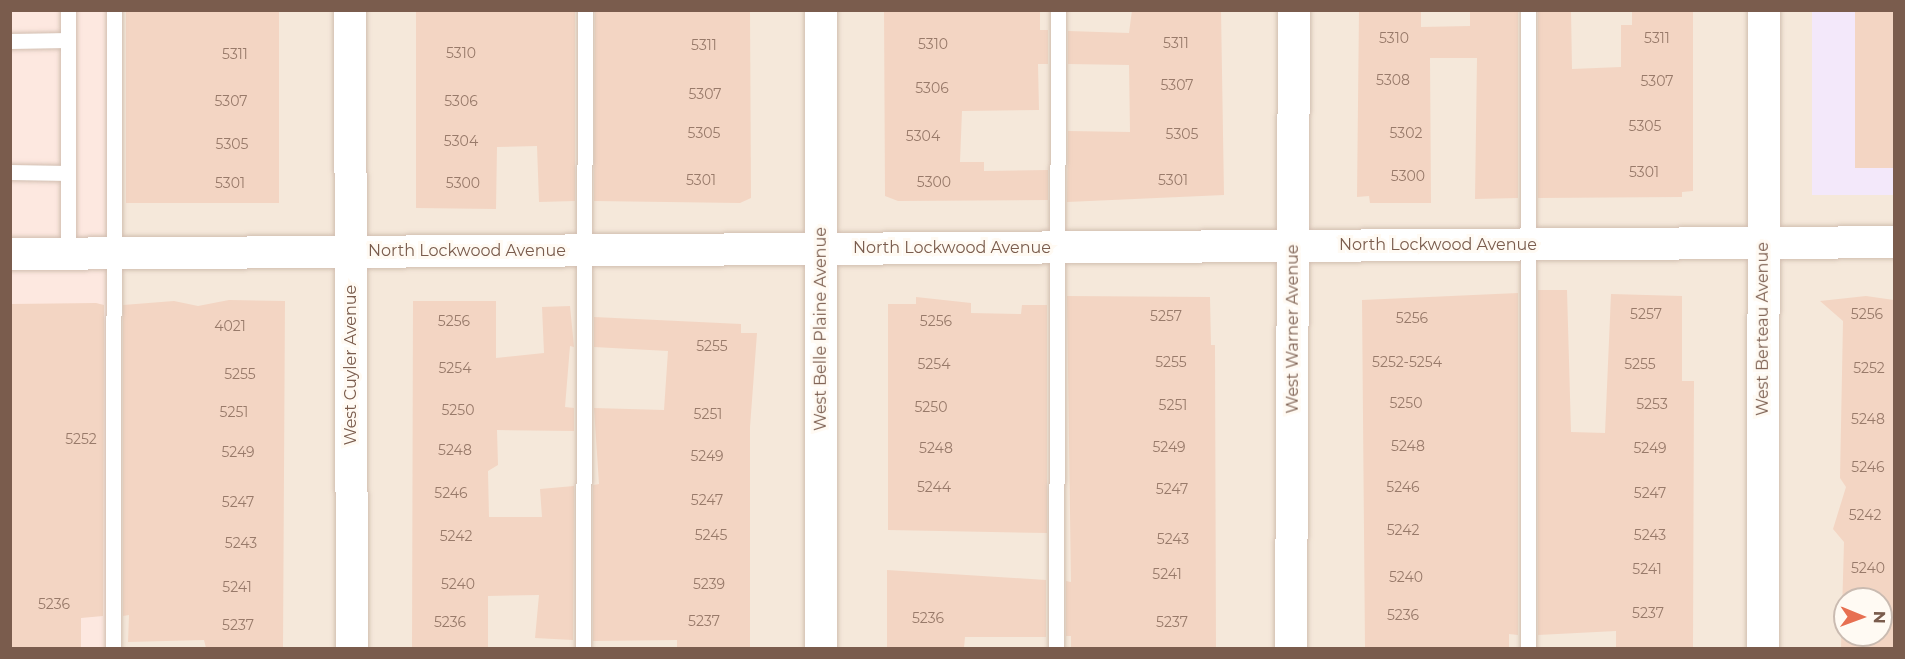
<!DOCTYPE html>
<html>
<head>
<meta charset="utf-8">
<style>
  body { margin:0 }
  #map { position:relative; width:1905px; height:659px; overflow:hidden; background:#fdf6ec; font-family:Montserrat,sans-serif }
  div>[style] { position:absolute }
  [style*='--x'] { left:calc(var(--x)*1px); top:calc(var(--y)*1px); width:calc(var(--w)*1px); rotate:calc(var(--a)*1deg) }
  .residential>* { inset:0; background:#f5e8da }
  .commercial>* { inset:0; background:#fde8e0; transform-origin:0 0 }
  .education>* { inset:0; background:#f3e8fa; transform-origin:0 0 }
  .building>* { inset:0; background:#f3d5c3; transform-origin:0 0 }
  .roads { filter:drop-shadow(0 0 2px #d1beb0) drop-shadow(0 0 2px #d1beb0) }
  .service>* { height:15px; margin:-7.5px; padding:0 7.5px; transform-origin:7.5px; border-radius:7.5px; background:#fff }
  .minor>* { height:32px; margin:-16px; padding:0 16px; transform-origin:16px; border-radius:16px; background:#fff }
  span { translate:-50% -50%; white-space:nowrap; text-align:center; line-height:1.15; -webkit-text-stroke:6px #fffaf3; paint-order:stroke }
  .number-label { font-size:14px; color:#987a6a }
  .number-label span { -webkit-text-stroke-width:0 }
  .street-label { font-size:16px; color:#7a5c4d }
  .frame { position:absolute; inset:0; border:12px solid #7a5c4d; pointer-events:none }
  .north { position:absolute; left:1833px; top:587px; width:60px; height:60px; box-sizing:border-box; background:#fffaf3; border:2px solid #cabbb1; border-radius:50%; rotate:91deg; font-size:16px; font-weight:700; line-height:24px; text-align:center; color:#7a5c4d }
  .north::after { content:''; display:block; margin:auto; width:21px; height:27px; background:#e76f51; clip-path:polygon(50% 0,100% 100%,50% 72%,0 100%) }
</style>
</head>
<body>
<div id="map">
  <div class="residential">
    <i style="clip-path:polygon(evenodd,109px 11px,1894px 11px,1894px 648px,109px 648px,109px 11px,1845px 599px,1881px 599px,1881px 635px,1845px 635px,1845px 599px)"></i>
  </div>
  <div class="commercial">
    <i style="left:10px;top:11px;width:99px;height:637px"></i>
  </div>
  <div class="education">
    <i style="left:1812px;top:11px;width:82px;height:184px"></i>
  </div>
  <div class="building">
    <i style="left:126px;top:10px;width:153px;height:193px"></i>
    <i style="clip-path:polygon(416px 10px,575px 10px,575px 201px,539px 202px,537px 146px,497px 147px,496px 209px,416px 208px)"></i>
    <i style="clip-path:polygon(595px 10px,750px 10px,751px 198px,740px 203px,594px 201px)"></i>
    <i style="clip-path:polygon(884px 10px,1040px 10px,1040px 30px,1048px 30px,1048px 64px,1038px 64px,1039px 110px,962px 111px,960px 162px,984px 162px,984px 171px,1048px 170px,1048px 200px,898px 201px,885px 196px)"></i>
    <i style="clip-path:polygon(1132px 10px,1221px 10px,1224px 195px,1067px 202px,1068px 131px,1130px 132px,1129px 65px,1068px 64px,1068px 31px,1129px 33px)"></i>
    <i style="clip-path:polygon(1359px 10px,1421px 10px,1421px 27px,1470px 26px,1470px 10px,1518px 10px,1518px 198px,1475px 199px,1477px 58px,1430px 58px,1431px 203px,1370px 203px,1369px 196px,1357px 197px)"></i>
    <i style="clip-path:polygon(1538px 10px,1571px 10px,1572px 69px,1621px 67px,1621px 25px,1632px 25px,1632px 10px,1693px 10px,1693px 191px,1682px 192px,1682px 197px,1538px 198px)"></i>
    <i style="left:1855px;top:10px;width:39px;height:158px"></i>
    <i style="clip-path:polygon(1538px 290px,1567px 290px,1571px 432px,1605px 433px,1611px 294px,1682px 296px,1682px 381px,1694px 381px,1693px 648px,1616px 648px,1616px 631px,1538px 635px)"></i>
    <i style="clip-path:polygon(1518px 293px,1518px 635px,1509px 634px,1509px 648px,1365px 648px,1362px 300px)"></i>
    <i style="clip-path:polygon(1067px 296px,1210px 297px,1211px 345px,1215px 345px,1216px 648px,1071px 648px,1071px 636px,1066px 636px,1066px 581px,1071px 582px)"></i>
    <i style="clip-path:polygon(evenodd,1866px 296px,1894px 300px,1894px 648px,1841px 648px,1844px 542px,1833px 529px,1846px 487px,1840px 478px,1843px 321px,1820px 301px,1866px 296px,1845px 599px,1881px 599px,1881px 635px,1845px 635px,1845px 599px)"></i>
    <i style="clip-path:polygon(916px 297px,971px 303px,971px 313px,1021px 314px,1022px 305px,1047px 305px,1047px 533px,888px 530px,888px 304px,916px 304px)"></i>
    <i style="clip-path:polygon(229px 300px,285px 301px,283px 648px,206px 648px,204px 640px,128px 642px,129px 615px,123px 616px,123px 305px,174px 301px,198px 306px)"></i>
    <i style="clip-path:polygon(413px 301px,496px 301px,496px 358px,544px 353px,542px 307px,570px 306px,574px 347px,570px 346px,565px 407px,574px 408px,574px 431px,497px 430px,498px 465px,488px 471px,489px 517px,542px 517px,540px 489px,574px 486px,573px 640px,535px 638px,539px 595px,488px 596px,488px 648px,412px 648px)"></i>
    <i style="clip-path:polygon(96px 303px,104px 305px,103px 616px,81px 618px,81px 648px,10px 648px,10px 304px)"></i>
    <i style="clip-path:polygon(594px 317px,741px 324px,741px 333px,757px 333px,750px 427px,750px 648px,677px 648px,677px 640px,593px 641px,593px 485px,599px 484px,594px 408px,664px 410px,668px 351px,594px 347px)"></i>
    <i style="clip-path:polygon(887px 570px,1046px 580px,1046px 637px,965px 637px,964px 648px,887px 648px)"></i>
  </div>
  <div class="roads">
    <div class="service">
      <i style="--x:68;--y:10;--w:243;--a:90"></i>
      <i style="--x:1528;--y:10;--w:638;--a:90"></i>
      <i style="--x:10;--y:41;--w:58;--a:-1"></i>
      <i style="--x:10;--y:172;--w:58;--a:1"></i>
      <i style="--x:113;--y:648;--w:638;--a:-89.91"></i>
      <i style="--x:583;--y:648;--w:638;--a:-89.82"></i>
      <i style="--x:1056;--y:648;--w:638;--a:-89.82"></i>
    </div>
    <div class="minor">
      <i style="--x:350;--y:10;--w:638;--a:89.82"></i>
      <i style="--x:10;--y:254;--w:1884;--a:-0.36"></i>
      <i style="--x:821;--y:648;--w:638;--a:-90"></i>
      <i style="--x:1291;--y:648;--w:638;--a:-89.73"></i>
      <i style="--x:1763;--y:648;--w:638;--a:-89.91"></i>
    </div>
  </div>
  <div class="number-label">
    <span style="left:1394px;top:38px">5310</span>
    <span style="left:1657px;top:38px">5311</span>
    <span style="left:1176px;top:43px">5311</span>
    <span style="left:933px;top:44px">5310</span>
    <span style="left:704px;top:45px">5311</span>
    <span style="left:461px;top:53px">5310</span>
    <span style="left:235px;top:54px">5311</span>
    <span style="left:1393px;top:80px">5308</span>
    <span style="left:1657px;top:81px">5307</span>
    <span style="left:1177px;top:85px">5307</span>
    <span style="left:932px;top:88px">5306</span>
    <span style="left:705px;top:94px">5307</span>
    <span style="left:231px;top:101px">5307</span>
    <span style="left:461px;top:101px">5306</span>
    <span style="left:1645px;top:126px">5305</span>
    <span style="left:704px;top:133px">5305</span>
    <span style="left:1406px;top:133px">5302</span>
    <span style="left:1182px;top:134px">5305</span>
    <span style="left:923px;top:136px">5304</span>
    <span style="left:461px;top:141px">5304</span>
    <span style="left:232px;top:144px">5305</span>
    <span style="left:1644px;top:172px">5301</span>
    <span style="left:1408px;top:176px">5300</span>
    <span style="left:701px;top:180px">5301</span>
    <span style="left:1173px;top:180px">5301</span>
    <span style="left:934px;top:182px">5300</span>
    <span style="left:230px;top:183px">5301</span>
    <span style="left:463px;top:183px">5300</span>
    <span style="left:1646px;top:314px">5257</span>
    <span style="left:1867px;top:314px">5256</span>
    <span style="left:1166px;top:316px">5257</span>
    <span style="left:1412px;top:318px">5256</span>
    <span style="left:454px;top:321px">5256</span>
    <span style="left:936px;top:321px">5256</span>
    <span style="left:230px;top:326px">4021</span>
    <span style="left:712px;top:346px">5255</span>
    <span style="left:1171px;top:362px">5255</span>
    <span style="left:1407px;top:362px">5252-5254</span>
    <span style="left:934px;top:364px">5254</span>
    <span style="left:1640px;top:364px">5255</span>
    <span style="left:455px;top:368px">5254</span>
    <span style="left:1869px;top:368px">5252</span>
    <span style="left:240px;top:374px">5255</span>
    <span style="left:1406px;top:403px">5250</span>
    <span style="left:1652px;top:404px">5253</span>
    <span style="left:1173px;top:405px">5251</span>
    <span style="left:931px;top:407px">5250</span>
    <span style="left:458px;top:410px">5250</span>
    <span style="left:234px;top:412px">5251</span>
    <span style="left:708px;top:414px">5251</span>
    <span style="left:1868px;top:419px">5248</span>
    <span style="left:81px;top:439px">5252</span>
    <span style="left:1408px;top:446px">5248</span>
    <span style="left:1169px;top:447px">5249</span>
    <span style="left:936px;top:448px">5248</span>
    <span style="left:1650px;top:448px">5249</span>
    <span style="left:455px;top:450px">5248</span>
    <span style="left:238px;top:452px">5249</span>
    <span style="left:707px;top:456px">5249</span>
    <span style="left:1868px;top:467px">5246</span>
    <span style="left:934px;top:487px">5244</span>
    <span style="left:1403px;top:487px">5246</span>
    <span style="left:1172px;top:489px">5247</span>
    <span style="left:451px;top:493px">5246</span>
    <span style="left:1650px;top:493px">5247</span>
    <span style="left:707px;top:500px">5247</span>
    <span style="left:238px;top:502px">5247</span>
    <span style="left:1865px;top:515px">5242</span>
    <span style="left:1403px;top:530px">5242</span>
    <span style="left:711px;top:535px">5245</span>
    <span style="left:1650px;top:535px">5243</span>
    <span style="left:456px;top:536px">5242</span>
    <span style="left:1173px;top:539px">5243</span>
    <span style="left:241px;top:543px">5243</span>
    <span style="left:1868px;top:568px">5240</span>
    <span style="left:1647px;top:569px">5241</span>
    <span style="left:1167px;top:574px">5241</span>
    <span style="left:1406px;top:577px">5240</span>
    <span style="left:458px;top:584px">5240</span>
    <span style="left:709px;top:584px">5239</span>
    <span style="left:237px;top:587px">5241</span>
    <span style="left:54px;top:604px">5236</span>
    <span style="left:1648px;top:613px">5237</span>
    <span style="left:1403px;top:615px">5236</span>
    <span style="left:928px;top:618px">5236</span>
    <span style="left:704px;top:621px">5237</span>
    <span style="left:450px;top:622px">5236</span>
    <span style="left:1172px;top:622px">5237</span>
    <span style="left:238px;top:625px">5237</span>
  </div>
  <div class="street-label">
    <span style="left:1438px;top:245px">North Lockwood Avenue</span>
    <span style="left:952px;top:248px">North Lockwood Avenue</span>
    <span style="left:467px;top:251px">North Lockwood Avenue</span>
    <span style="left:821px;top:329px;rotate:-90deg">West Belle Plaine Avenue</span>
    <span style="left:1293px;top:329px;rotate:-90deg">West Warner Avenue</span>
    <span style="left:1763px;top:329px;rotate:-90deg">West Berteau Avenue</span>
    <span style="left:351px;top:365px;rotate:-90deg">West Cuyler Avenue</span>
  </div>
  <div class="frame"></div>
  <div class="north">N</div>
</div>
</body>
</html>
